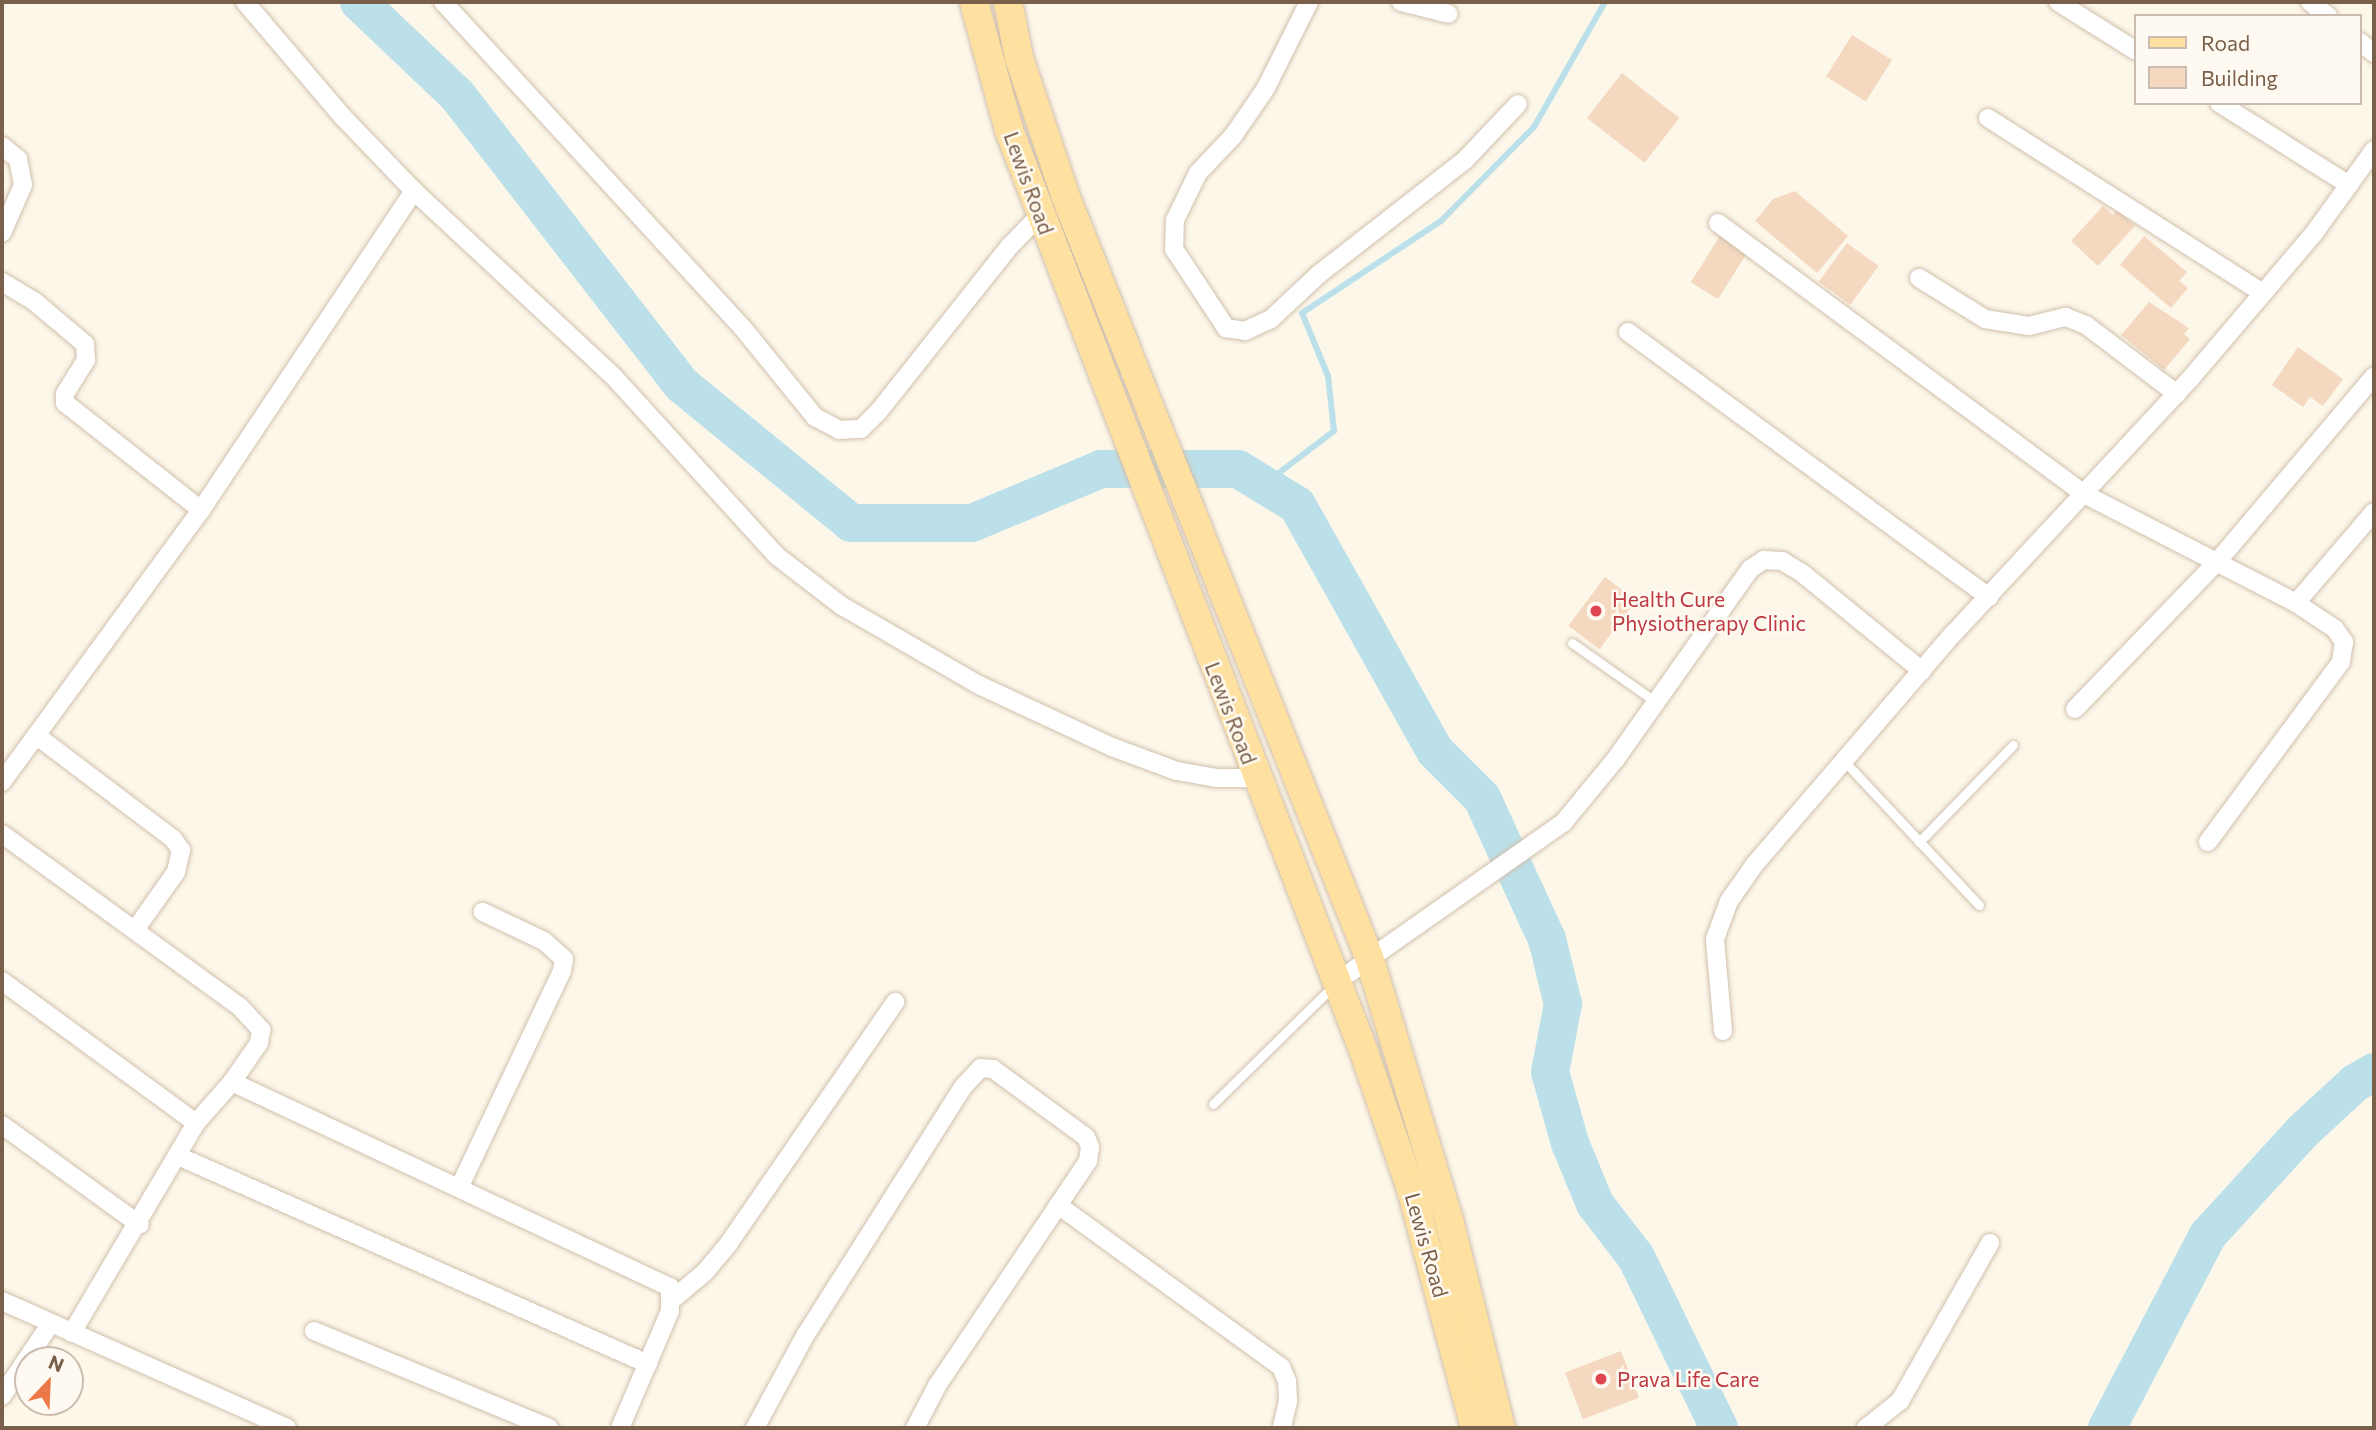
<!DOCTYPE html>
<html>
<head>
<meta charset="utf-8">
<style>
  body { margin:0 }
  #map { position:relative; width:2376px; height:1430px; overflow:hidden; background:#fdf7ea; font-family:Commissioner,sans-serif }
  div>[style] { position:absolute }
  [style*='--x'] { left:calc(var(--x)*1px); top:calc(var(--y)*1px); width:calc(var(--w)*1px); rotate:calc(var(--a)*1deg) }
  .stream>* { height:6px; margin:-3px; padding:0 3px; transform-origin:3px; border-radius:3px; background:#bce0e9 }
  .river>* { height:38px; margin:-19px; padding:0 19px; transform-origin:19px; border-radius:19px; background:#bce0e9 }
  .building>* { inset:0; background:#f4d8c0; transform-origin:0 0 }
  .roads { filter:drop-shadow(0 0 2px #d1c0ad) drop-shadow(0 0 2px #d1c0ad) }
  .lane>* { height:9px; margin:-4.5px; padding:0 4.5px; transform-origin:4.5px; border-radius:4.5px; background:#fff }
  .street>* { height:18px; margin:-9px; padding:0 9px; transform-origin:9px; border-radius:9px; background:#fff }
  .primary>* { height:28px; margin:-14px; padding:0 14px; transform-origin:14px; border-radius:14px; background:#fee1a0 }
  .dots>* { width:19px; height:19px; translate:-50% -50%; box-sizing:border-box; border:4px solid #fffaf1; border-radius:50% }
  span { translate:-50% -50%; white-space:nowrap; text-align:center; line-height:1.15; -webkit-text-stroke:5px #fffaf1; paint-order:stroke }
  .street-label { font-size:21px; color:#7a5f4b }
  .health-label { font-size:21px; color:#be3a42 }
  .left { translate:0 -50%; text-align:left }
  .frame { position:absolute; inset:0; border:4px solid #7a5f4b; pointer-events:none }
  .legend { position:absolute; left:2134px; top:14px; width:228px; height:91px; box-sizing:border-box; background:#fffaf1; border:2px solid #cabcaf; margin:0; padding:9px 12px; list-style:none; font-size:21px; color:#7a5f4b }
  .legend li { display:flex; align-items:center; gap:14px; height:35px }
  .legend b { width:35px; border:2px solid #cabcaf }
  .north { position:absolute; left:14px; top:1346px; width:70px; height:70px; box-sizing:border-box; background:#fffaf1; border:2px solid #cabcaf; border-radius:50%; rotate:23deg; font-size:19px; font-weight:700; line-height:28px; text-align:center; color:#7a5f4b }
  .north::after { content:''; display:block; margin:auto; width:24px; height:32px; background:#ec784a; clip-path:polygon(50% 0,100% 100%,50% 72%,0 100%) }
</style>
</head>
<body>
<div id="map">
  <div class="stream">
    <i style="--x:1263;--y:485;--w:89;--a:-37.3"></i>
    <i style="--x:1334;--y:431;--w:55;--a:-96.2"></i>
    <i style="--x:1328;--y:376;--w:68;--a:-112.4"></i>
    <i style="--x:1302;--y:313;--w:167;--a:-33.5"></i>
    <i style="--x:1441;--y:221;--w:132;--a:-45.3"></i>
    <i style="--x:1534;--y:127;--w:144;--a:-60.4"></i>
  </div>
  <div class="river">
    <i style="--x:359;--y:2;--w:135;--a:43.5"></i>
    <i style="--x:457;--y:95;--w:367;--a:52.2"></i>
    <i style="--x:682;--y:385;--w:218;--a:39.2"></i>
    <i style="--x:851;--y:523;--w:121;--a:0"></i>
    <i style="--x:972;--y:523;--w:140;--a:-22.7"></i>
    <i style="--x:1101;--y:469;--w:137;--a:0"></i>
    <i style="--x:1238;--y:469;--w:69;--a:31.4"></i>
    <i style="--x:1297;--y:505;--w:282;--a:60.7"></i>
    <i style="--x:1435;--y:751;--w:66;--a:45"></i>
    <i style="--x:1482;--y:798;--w:155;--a:65.3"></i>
    <i style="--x:1547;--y:939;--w:67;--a:76.2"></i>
    <i style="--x:1563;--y:1004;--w:69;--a:100.8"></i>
    <i style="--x:1550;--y:1072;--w:74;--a:74.3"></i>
    <i style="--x:1570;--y:1143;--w:66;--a:67.7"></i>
    <i style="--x:1595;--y:1204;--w:67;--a:52.3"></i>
    <i style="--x:1636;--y:1257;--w:190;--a:64.1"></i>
    <i style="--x:2107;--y:1428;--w:218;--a:-62.4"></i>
    <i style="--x:2208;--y:1235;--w:141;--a:-47.6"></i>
    <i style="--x:2303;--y:1131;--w:71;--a:-42.7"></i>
    <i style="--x:2355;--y:1083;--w:22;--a:-30"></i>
  </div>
  <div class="building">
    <i style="left:1852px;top:35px;width:47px;height:49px;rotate:32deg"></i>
    <i style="left:1622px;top:73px;width:73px;height:57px;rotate:38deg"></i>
    <i style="clip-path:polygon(1795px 191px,1848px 236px,1817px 273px,1755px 221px,1773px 199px)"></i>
    <i style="clip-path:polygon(2103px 206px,2113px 215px,2117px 209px,2135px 226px,2098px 266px,2071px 241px)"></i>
    <i style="left:1721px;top:234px;width:32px;height:57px;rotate:32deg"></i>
    <i style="clip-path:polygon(2144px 236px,2187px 272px,2179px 281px,2188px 288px,2171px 308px,2120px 265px)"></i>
    <i style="left:1847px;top:243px;width:39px;height:48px;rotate:36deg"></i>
    <i style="clip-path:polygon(2149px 302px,2189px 328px,2184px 334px,2190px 339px,2164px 370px,2121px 335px)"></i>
    <i style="clip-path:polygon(2298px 347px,2343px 379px,2323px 406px,2310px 397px,2303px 407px,2272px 385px)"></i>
    <i style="left:1605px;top:577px;width:39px;height:61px;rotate:37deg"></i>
    <i style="left:1621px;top:1351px;width:50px;height:60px;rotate:69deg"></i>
  </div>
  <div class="roads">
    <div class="lane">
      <i style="--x:1572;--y:643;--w:103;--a:35.1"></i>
      <i style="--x:1845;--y:762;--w:196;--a:46.9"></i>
      <i style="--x:1919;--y:842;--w:135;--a:-45.9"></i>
      <i style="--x:1213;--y:1104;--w:170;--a:-44.5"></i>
    </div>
    <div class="street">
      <i style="--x:245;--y:2;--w:150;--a:49.6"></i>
      <i style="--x:342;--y:116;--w:104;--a:46.2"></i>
      <i style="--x:414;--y:191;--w:273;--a:42.9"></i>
      <i style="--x:614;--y:377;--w:242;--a:47.7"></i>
      <i style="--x:777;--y:556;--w:82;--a:37.6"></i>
      <i style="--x:842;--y:606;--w:158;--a:30"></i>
      <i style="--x:979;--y:685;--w:147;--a:25"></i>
      <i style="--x:1112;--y:747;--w:69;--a:20.3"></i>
      <i style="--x:1177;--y:771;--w:41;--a:9.9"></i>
      <i style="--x:1217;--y:778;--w:38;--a:0"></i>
      <i style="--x:443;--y:2;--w:442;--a:47.4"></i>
      <i style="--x:742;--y:327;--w:116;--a:51"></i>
      <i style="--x:815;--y:417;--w:27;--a:28"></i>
      <i style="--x:839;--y:430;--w:22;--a:-3"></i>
      <i style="--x:861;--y:429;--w:25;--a:-45"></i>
      <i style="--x:879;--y:411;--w:211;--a:-51.6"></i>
      <i style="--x:1010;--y:246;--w:45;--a:-45.9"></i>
      <i style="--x:1309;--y:2;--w:96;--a:116.6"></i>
      <i style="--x:1266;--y:88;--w:58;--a:124.5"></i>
      <i style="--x:1233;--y:136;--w:51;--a:133.4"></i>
      <i style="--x:1198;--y:173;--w:52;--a:116.1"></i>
      <i style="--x:1175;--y:220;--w:29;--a:92"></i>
      <i style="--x:1174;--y:249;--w:95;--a:56.6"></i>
      <i style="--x:1226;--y:328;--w:19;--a:9"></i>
      <i style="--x:1245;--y:331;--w:29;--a:-25"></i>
      <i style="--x:1271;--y:319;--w:66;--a:-43.2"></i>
      <i style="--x:1319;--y:274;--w:185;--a:-38"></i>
      <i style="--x:1465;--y:160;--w:77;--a:-46.6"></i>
      <i style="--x:1401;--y:2;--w:49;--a:14"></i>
      <i style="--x:2058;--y:2;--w:92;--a:32.1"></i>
      <i style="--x:2310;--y:2;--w:23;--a:38"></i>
      <i style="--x:2360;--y:42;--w:18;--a:38"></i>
      <i style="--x:2219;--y:103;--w:154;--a:32.2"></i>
      <i style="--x:1988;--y:118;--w:326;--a:32.5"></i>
      <i style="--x:2;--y:146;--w:21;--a:39"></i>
      <i style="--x:18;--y:159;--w:26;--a:79"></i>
      <i style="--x:23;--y:185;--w:52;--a:113.6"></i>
      <i style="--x:1718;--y:223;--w:458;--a:36.5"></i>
      <i style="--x:2086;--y:495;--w:236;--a:27.2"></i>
      <i style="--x:2296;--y:603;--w:47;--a:33.7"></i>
      <i style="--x:2335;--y:629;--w:16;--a:55"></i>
      <i style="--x:2344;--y:642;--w:20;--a:99"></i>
      <i style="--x:2341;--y:662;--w:224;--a:126.5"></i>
      <i style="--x:1919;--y:278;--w:78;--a:31.8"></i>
      <i style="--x:1985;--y:319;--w:45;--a:9"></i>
      <i style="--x:2029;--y:326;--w:38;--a:-14"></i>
      <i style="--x:2066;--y:317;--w:22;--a:22"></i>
      <i style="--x:2086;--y:325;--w:114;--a:37.2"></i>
      <i style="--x:2;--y:282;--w:39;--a:31"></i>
      <i style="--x:35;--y:302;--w:65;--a:40"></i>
      <i style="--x:85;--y:344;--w:16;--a:86"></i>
      <i style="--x:86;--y:360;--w:40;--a:122"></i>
      <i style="--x:65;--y:394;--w:9;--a:90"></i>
      <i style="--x:65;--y:403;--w:173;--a:38.2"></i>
      <i style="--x:1628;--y:332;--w:448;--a:36.3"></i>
      <i style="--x:2296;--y:603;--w:120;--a:-49.4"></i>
      <i style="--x:2075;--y:709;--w:204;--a:-46"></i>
      <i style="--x:2217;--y:562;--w:243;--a:-49.8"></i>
      <i style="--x:37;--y:736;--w:171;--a:37.1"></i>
      <i style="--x:173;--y:839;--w:14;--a:54"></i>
      <i style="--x:181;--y:850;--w:23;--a:103"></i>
      <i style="--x:176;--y:872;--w:71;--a:125.3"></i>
      <i style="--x:2;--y:782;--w:337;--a:-53.8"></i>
      <i style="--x:201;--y:510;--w:384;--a:-56.3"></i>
      <i style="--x:2;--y:834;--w:293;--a:36"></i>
      <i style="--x:239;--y:1006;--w:33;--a:47"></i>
      <i style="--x:261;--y:1030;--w:13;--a:99"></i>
      <i style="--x:259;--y:1043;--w:47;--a:124.7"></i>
      <i style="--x:232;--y:1082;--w:55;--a:131.3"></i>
      <i style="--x:196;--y:1123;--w:244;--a:120.6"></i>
      <i style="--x:2;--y:981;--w:240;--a:36.2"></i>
      <i style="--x:1338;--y:981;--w:275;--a:-35.1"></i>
      <i style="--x:1563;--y:823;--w:82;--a:-50.5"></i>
      <i style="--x:1615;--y:760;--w:234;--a:-54.7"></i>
      <i style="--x:1750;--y:569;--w:17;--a:-33"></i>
      <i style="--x:1764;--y:560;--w:18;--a:3"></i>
      <i style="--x:1782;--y:561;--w:23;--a:31"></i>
      <i style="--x:1802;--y:573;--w:155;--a:39.2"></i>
      <i style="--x:1723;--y:1031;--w:92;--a:-95"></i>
      <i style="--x:1715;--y:939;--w:40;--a:-69.8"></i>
      <i style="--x:1729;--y:901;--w:45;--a:-54.9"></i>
      <i style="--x:1755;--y:864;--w:305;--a:-49.3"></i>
      <i style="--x:1954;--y:633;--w:347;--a:-47.1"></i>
      <i style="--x:2190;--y:379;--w:193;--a:-49.6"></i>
      <i style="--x:2315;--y:232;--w:101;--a:-54.3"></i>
      <i style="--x:232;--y:1082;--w:484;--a:25.1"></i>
      <i style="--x:670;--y:1287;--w:24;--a:90"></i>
      <i style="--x:670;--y:1311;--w:127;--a:113.1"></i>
      <i style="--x:2;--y:1125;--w:170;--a:35.9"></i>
      <i style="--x:178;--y:1156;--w:514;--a:23.87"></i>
      <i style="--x:459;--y:1188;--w:240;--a:-64.6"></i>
      <i style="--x:562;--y:971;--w:12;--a:-81"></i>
      <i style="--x:564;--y:959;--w:27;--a:-138"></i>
      <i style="--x:544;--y:941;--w:68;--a:-154.6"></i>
      <i style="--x:1058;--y:1205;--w:276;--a:36"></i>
      <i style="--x:1281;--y:1367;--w:15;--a:67"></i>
      <i style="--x:1287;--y:1381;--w:20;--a:87"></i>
      <i style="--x:1288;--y:1401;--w:28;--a:103"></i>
      <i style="--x:674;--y:1298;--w:40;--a:-40"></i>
      <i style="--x:705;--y:1272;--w:38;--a:-50"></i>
      <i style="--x:729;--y:1243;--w:293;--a:-55.4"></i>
      <i style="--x:2;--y:1301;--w:312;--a:24"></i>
      <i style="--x:314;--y:1331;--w:254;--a:22.4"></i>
      <i style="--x:2;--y:1396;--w:88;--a:-56.1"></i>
      <i style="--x:755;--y:1428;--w:105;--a:-61.5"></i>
      <i style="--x:805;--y:1336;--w:295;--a:-57.6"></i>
      <i style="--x:963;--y:1087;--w:26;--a:-47"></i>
      <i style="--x:981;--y:1068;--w:12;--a:5"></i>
      <i style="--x:993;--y:1069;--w:115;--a:36.2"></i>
      <i style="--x:1086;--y:1137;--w:11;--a:68"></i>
      <i style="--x:1090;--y:1147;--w:14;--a:98"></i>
      <i style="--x:1088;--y:1161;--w:271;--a:123.9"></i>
      <i style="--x:937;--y:1386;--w:47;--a:117.6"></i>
      <i style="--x:1866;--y:1428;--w:43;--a:-38.5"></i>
      <i style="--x:1900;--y:1401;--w:182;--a:-60.3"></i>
    </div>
    <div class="primary">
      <i style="--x:974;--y:2;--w:133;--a:74.7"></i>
      <i style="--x:1009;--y:130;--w:988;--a:68.94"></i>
      <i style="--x:1364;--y:1052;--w:145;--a:71.1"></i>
      <i style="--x:1411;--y:1189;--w:247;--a:75"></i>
      <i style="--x:1008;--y:2;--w:57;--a:78.9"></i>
      <i style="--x:1019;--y:58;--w:145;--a:71.4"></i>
      <i style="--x:1065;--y:195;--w:820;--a:68.25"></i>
      <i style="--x:1369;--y:957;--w:275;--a:73.1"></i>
      <i style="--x:1449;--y:1220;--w:214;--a:76"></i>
    </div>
  </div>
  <div class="dots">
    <i style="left:1596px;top:611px;background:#e0444e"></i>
    <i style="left:1601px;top:1379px;background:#e0444e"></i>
  </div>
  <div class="street-label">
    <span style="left:1029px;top:183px;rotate:70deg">Lewis Road</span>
    <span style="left:1231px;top:713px;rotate:69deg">Lewis Road</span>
    <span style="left:1427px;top:1245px;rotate:74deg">Lewis Road</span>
  </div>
  <div class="health-label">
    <span class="left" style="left:1612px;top:611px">Health Cure<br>Physiotherapy Clinic</span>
    <span class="left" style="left:1617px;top:1379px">Prava Life Care</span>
  </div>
  <div class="frame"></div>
  <ul class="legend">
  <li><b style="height:9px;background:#fee1a0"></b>Road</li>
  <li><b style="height:19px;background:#f4d8c0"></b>Building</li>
  </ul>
  <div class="north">N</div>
</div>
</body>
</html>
